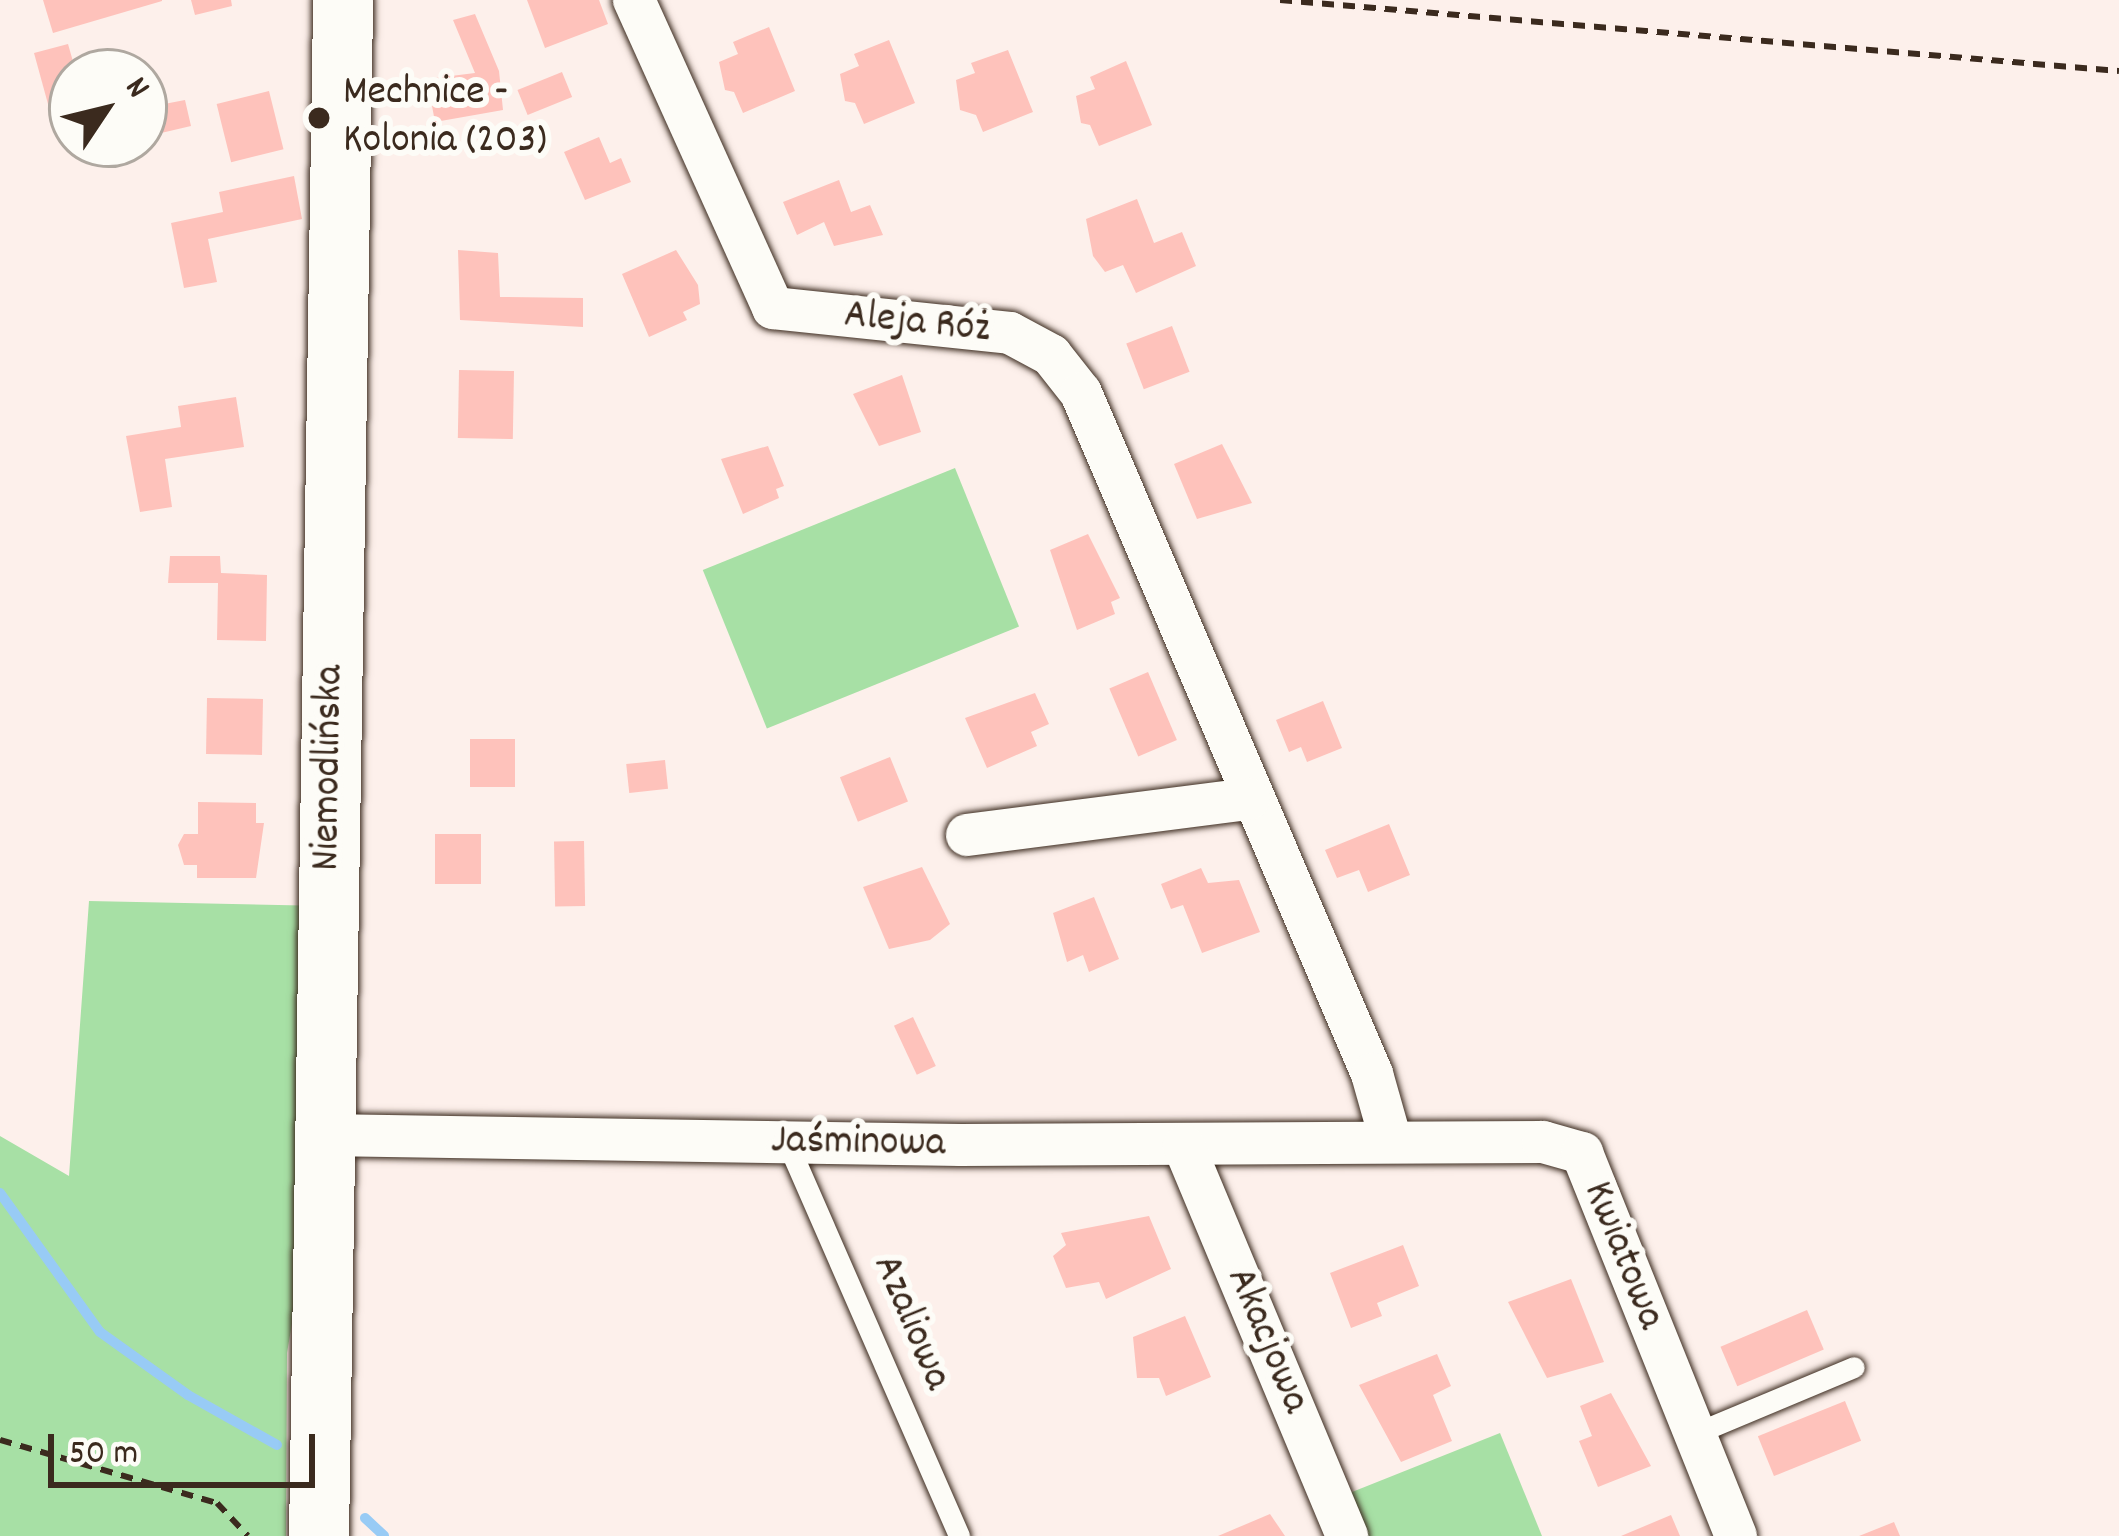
<!DOCTYPE html>
<html>
<head>
<meta charset="utf-8">
<style>
  body { margin:0 }
  #map { position:relative; width:2119px; height:1536px; overflow:hidden; background:#fdf0eb; font-family:Dekko,sans-serif }
  div>[style] { position:absolute }
  [style*='--x'] { left:calc(var(--x)*1px); top:calc(var(--y)*1px); width:calc(var(--w)*1px); rotate:calc(var(--a)*1deg) }
  .green>* { inset:0; background:#a7e0a5; transform-origin:0 0 }
  .stream>* { height:10px; margin:-5px; padding:0 5px; transform-origin:5px; border-radius:5px; background:#98cbf5 }
  .building>* { inset:0; background:#fec2bb; transform-origin:0 0 }
  .path>* { height:6px; margin-top:-3px; transform-origin:0; background:repeating-linear-gradient(90deg,#3b2a1e 0 12px,transparent 0 21px) }
  .roads { filter:drop-shadow(0 0 3px #3b2a1e) drop-shadow(0 0 3px #3b2a1e) }
  .lane>* { height:21px; margin:-10.5px; padding:0 10.5px; transform-origin:10.5px; border-radius:10.5px; background:#fdfcf7 }
  .street>* { height:42px; margin:-21px; padding:0 21px; transform-origin:21px; border-radius:21px; background:#fdfcf7 }
  .secondary>* { height:60px; margin:-30px; padding:0 30px; transform-origin:30px; border-radius:30px; background:#fdfcf7 }
  .dots>* { width:33px; height:33px; translate:-50% -50%; box-sizing:border-box; border:6px solid #fdfcf7; border-radius:50% }
  span { translate:-50% -50%; white-space:nowrap; text-align:center; line-height:1.15; -webkit-text-stroke:12px #fdfcf7; paint-order:stroke }
  .poi-label { font-size:42px; color:#3b2a1e }
  .left { translate:0 -50%; text-align:left }
  .street-label { font-size:42px; color:#3b2a1e }
  .north { position:absolute; left:48px; top:48px; width:120px; height:120px; box-sizing:border-box; background:#fdfcf7; border:3px solid #afa8a0; border-radius:50%; rotate:55deg; font-size:33px; font-weight:700; line-height:48px; text-align:center; color:#3b2a1e }
  .north::after { content:''; display:block; margin:auto; width:42px; height:54px; background:#3b2a1e; clip-path:polygon(50% 0,100% 100%,50% 72%,0 100%) }
  .scale { position:absolute; left:48px; top:1434px; width:267px; height:54px; box-sizing:border-box; border:6px solid #3b2a1e; border-top:0; padding-left:15px; font-size:36px; line-height:42px; white-space:nowrap; color:#3b2a1e; -webkit-text-stroke:9px #fdfcf7; paint-order:stroke }
</style>
</head>
<body>
<div id="map">
  <div class="green">
    <i style="left:955px;top:468px;width:171px;height:272px;rotate:68deg"></i>
    <i style="clip-path:polygon(89px 901px,327px 906px,324px 1135px,287px 1353px,286px 1536px,0 1536px,0 1136px,69px 1176px)"></i>
    <i style="clip-path:polygon(1500px 1433px,1542px 1536px,1347px 1536px,1332px 1500px)"></i>
  </div>
  <div class="stream">
    <i style="--x:0;--y:1193;--w:171;--a:54.3"></i>
    <i style="--x:100;--y:1332;--w:108;--a:35.6"></i>
    <i style="--x:188;--y:1395;--w:102;--a:29.3"></i>
    <i style="--x:365;--y:1518;--w:26;--a:43"></i>
  </div>
  <div class="building">
    <i style="clip-path:polygon(43px 0,162px 0,162px 1px,53px 33px)"></i>
    <i style="clip-path:polygon(191px 0,231px 0,232px 6px,195px 15px)"></i>
    <i style="clip-path:polygon(527px 0,599px 0,608px 24px,545px 48px)"></i>
    <i style="clip-path:polygon(475px 14px,499px 71px,503px 110px,435px 122px,427px 79px,475px 73px,453px 20px)"></i>
    <i style="clip-path:polygon(769px 27px,795px 91px,743px 113px,734px 92px,725px 90px,719px 62px,738px 54px,733px 42px)"></i>
    <i style="clip-path:polygon(889px 40px,915px 103px,864px 124px,855px 103px,845px 101px,840px 74px,859px 66px,854px 54px)"></i>
    <i style="clip-path:polygon(68px 44px,76px 72px,72px 109px,51px 115px,34px 53px)"></i>
    <i style="clip-path:polygon(1008px 50px,1033px 112px,983px 132px,976px 115px,960px 110px,956px 80px,975px 73px,971px 63px)"></i>
    <i style="clip-path:polygon(1126px 61px,1152px 125px,1099px 146px,1090px 125px,1081px 123px,1076px 96px,1095px 89px,1090px 77px)"></i>
    <i style="left:562px;top:72px;width:27px;height:48px;rotate:68deg"></i>
    <i style="clip-path:polygon(153px 89px,159px 105px,185px 100px,191px 126px,144px 137px,144px 90px)"></i>
    <i style="left:269px;top:91px;width:60px;height:54px;rotate:76deg"></i>
    <i style="clip-path:polygon(599px 137px,610px 163px,621px 158px,631px 182px,585px 200px,564px 152px)"></i>
    <i style="clip-path:polygon(294px 176px,302px 219px,208px 239px,217px 282px,184px 288px,171px 223px,223px 212px,219px 192px)"></i>
    <i style="clip-path:polygon(839px 180px,851px 212px,870px 205px,883px 235px,834px 246px,824px 222px,797px 235px,783px 202px)"></i>
    <i style="clip-path:polygon(1137px 199px,1154px 243px,1182px 232px,1196px 266px,1136px 293px,1123px 265px,1105px 272px,1093px 256px,1086px 219px)"></i>
    <i style="clip-path:polygon(458px 250px,498px 253px,500px 297px,583px 298px,583px 327px,460px 320px)"></i>
    <i style="clip-path:polygon(676px 250px,698px 285px,700px 304px,683px 312px,687px 320px,649px 337px,622px 274px)"></i>
    <i style="left:1172px;top:326px;width:49px;height:49px;rotate:69deg"></i>
    <i style="left:514px;top:371px;width:68px;height:55px;rotate:91deg"></i>
    <i style="clip-path:polygon(902px 375px,921px 432px,879px 446px,853px 394px)"></i>
    <i style="clip-path:polygon(236px 397px,244px 447px,165px 459px,172px 507px,140px 512px,126px 436px,181px 427px,178px 406px)"></i>
    <i style="clip-path:polygon(1222px 444px,1252px 503px,1197px 519px,1174px 464px)"></i>
    <i style="clip-path:polygon(768px 446px,784px 486px,776px 489px,779px 498px,743px 514px,721px 459px)"></i>
    <i style="clip-path:polygon(1088px 534px,1120px 598px,1111px 602px,1115px 614px,1077px 630px,1050px 550px)"></i>
    <i style="clip-path:polygon(170px 556px,220px 556px,221px 573px,267px 575px,266px 641px,217px 640px,218px 583px,168px 583px)"></i>
    <i style="left:1148px;top:672px;width:74px;height:42px;rotate:67deg"></i>
    <i style="clip-path:polygon(1035px 693px,1049px 724px,1031px 732px,1037px 746px,987px 768px,965px 718px)"></i>
    <i style="left:207px;top:698px;width:56px;height:56px;rotate:1deg"></i>
    <i style="clip-path:polygon(1323px 701px,1342px 748px,1307px 762px,1301px 747px,1289px 752px,1276px 720px)"></i>
    <i style="left:470px;top:739px;width:45px;height:48px"></i>
    <i style="left:890px;top:757px;width:48px;height:54px;rotate:68deg"></i>
    <i style="left:665px;top:760px;width:29px;height:39px;rotate:84deg"></i>
    <i style="clip-path:polygon(198px 802px,256px 803px,256px 823px,264px 823px,256px 878px,197px 878px,197px 865px,184px 865px,178px 845px,184px 834px,198px 834px)"></i>
    <i style="clip-path:polygon(1389px 824px,1410px 875px,1368px 892px,1359px 870px,1337px 878px,1325px 850px)"></i>
    <i style="left:435px;top:834px;width:46px;height:50px"></i>
    <i style="left:584px;top:841px;width:65px;height:30px;rotate:89deg"></i>
    <i style="clip-path:polygon(922px 867px,950px 924px,930px 940px,889px 949px,863px 887px)"></i>
    <i style="clip-path:polygon(1201px 868px,1208px 883px,1239px 880px,1260px 932px,1202px 953px,1183px 905px,1171px 909px,1161px 884px)"></i>
    <i style="clip-path:polygon(1094px 897px,1119px 959px,1089px 972px,1083px 955px,1067px 962px,1053px 913px)"></i>
    <i style="left:913px;top:1017px;width:54px;height:21px;rotate:65deg"></i>
    <i style="clip-path:polygon(1149px 1216px,1171px 1269px,1106px 1299px,1099px 1282px,1066px 1288px,1053px 1256px,1066px 1245px,1061px 1233px)"></i>
    <i style="clip-path:polygon(1403px 1245px,1419px 1286px,1377px 1303px,1382px 1316px,1351px 1328px,1330px 1273px)"></i>
    <i style="clip-path:polygon(1571px 1279px,1604px 1362px,1547px 1378px,1508px 1302px)"></i>
    <i style="left:1807px;top:1310px;width:43px;height:94px;rotate:67deg"></i>
    <i style="clip-path:polygon(1185px 1316px,1211px 1377px,1166px 1396px,1159px 1378px,1137px 1378px,1133px 1337px)"></i>
    <i style="clip-path:polygon(1437px 1354px,1451px 1386px,1433px 1395px,1452px 1441px,1401px 1462px,1359px 1385px)"></i>
    <i style="clip-path:polygon(1611px 1393px,1651px 1466px,1598px 1487px,1579px 1441px,1592px 1436px,1580px 1406px)"></i>
    <i style="left:1845px;top:1401px;width:43px;height:94px;rotate:68deg"></i>
    <i style="clip-path:polygon(1270px 1514px,1285px 1536px,1218px 1536px)"></i>
    <i style="clip-path:polygon(1671px 1515px,1680px 1536px,1621px 1536px)"></i>
    <i style="clip-path:polygon(1894px 1522px,1900px 1536px,1859px 1536px)"></i>
  </div>
  <div class="path">
    <i style="--x:1280;--y:0;--w:842;--a:4.84"></i>
    <i style="--x:0;--y:1440;--w:226;--a:16.2"></i>
    <i style="--x:217;--y:1503;--w:45;--a:46.8"></i>
  </div>
  <div class="roads">
    <div class="lane">
      <i style="--x:787;--y:1142;--w:430;--a:66.4"></i>
      <i style="--x:1694;--y:1434;--w:173;--a:-22.7"></i>
    </div>
    <div class="street">
      <i style="--x:634;--y:0;--w:338;--a:65.7"></i>
      <i style="--x:773;--y:308;--w:238;--a:6"></i>
      <i style="--x:1010;--y:333;--w:47;--a:28.2"></i>
      <i style="--x:1051;--y:355;--w:48;--a:51.7"></i>
      <i style="--x:1081;--y:393;--w:741;--a:66.86"></i>
      <i style="--x:1372;--y:1074;--w:70;--a:74.2"></i>
      <i style="--x:967;--y:835;--w:284;--a:-7.3"></i>
      <i style="--x:324;--y:1135;--w:637;--a:0.9"></i>
      <i style="--x:961;--y:1145;--w:582;--a:-0.3"></i>
      <i style="--x:1543;--y:1142;--w:41;--a:15.8"></i>
      <i style="--x:1582;--y:1153;--w:413;--a:68.1"></i>
      <i style="--x:1184;--y:1146;--w:423;--a:67.3"></i>
    </div>
    <div class="secondary">
      <i style="--x:319;--y:1536;--w:1536;--a:-89.1"></i>
    </div>
  </div>
  <div class="dots">
    <i style="left:319px;top:118px;background:#3b2a1e"></i>
  </div>
  <div class="poi-label">
    <span class="left" style="left:343px;top:118px">Mechnice -<br>Kolonia (203)</span>
  </div>
  <div class="street-label">
    <span style="left:917px;top:324px;rotate:6deg">Aleja Róż</span>
    <span style="left:330px;top:768px;rotate:-89deg">Niemodlińska</span>
    <span style="left:858px;top:1144px;rotate:1deg">Jaśminowa</span>
    <span style="left:1622px;top:1256px;rotate:68deg">Kwiatowa</span>
    <span style="left:910px;top:1323px;rotate:67deg">Azaliowa</span>
    <span style="left:1266px;top:1341px;rotate:67deg">Akacjowa</span>
  </div>
  <div class="north">N</div>
  <div class="scale">50 m</div>
</div>
</body>
</html>
